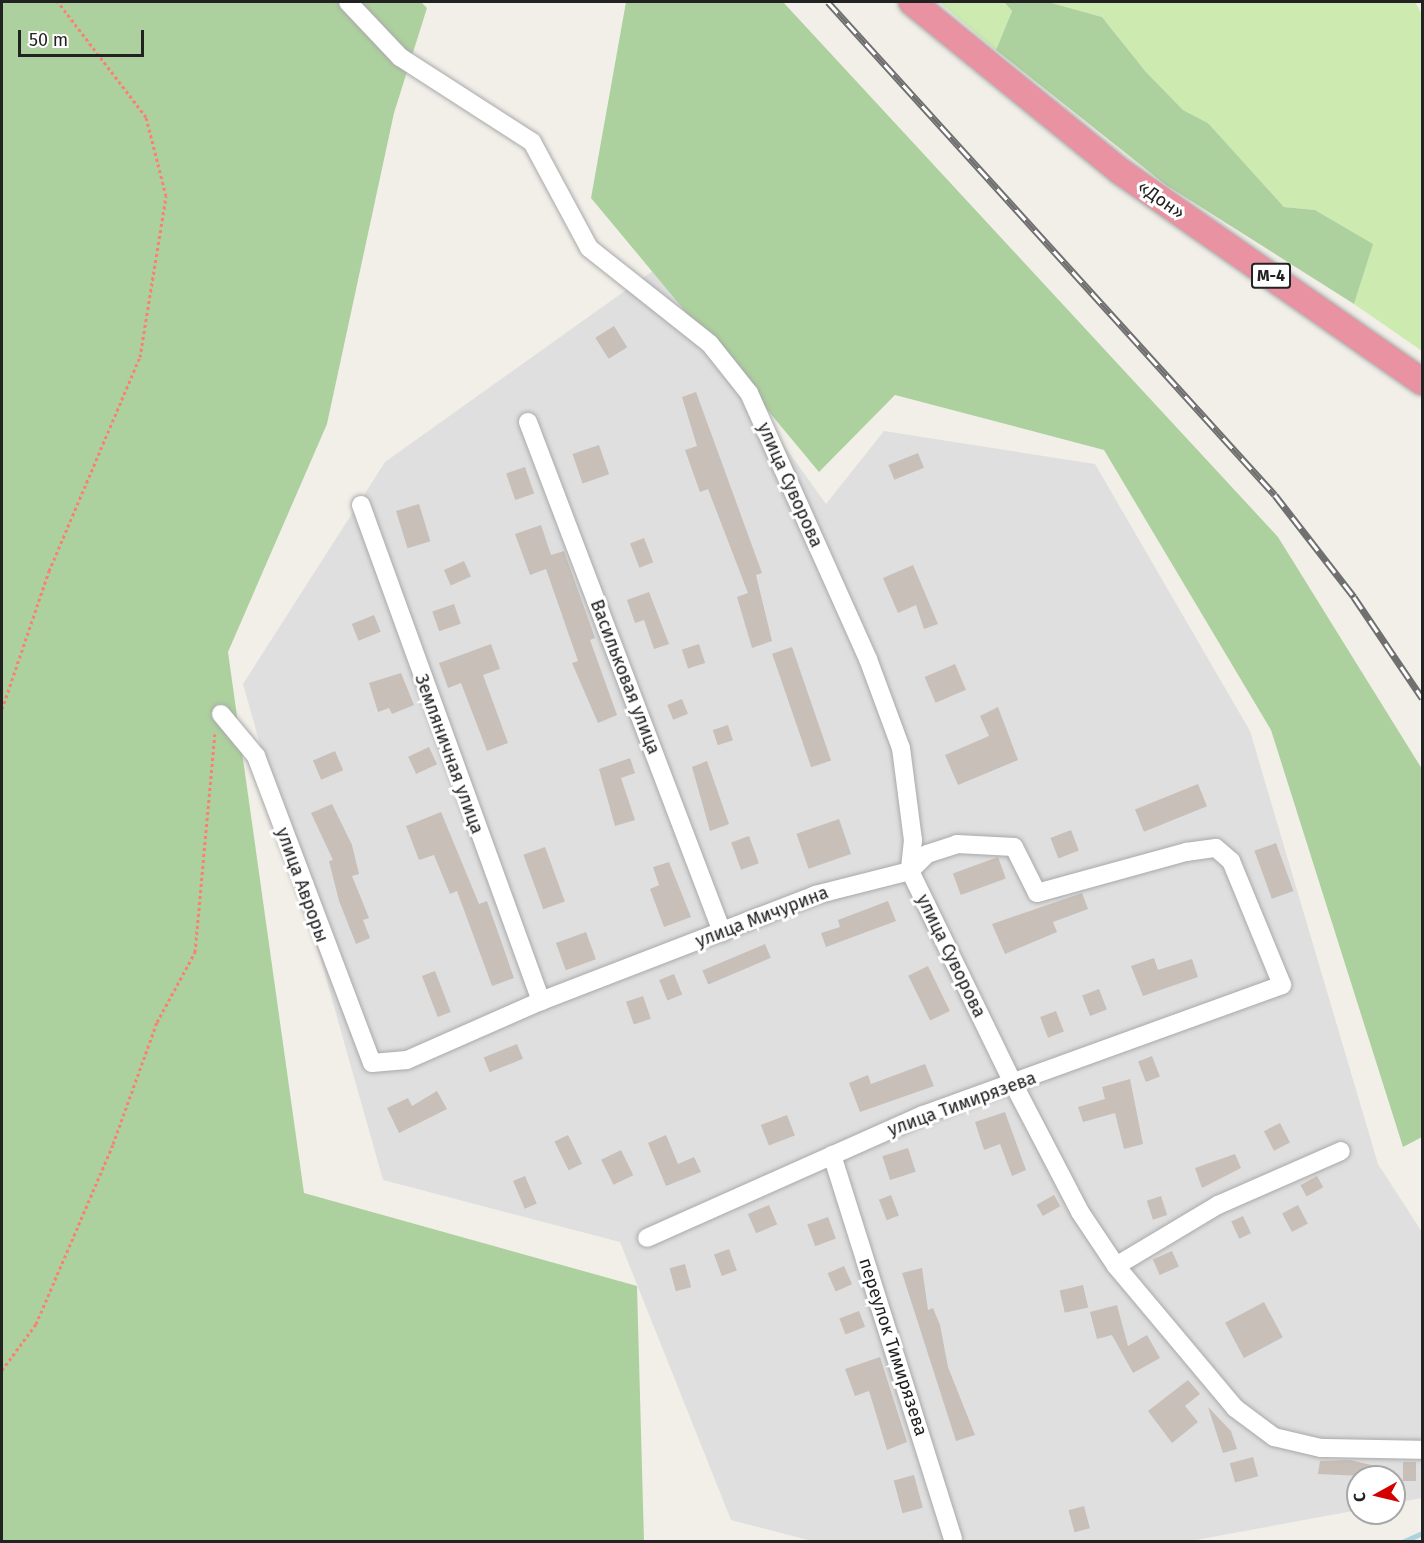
<!DOCTYPE html>
<html>
<head>
<meta charset="utf-8">
<style>
  body { margin:0 }
  #map { position:relative; width:1424px; height:1543px; overflow:hidden; background:#f2efe9; font-family:"Fira Sans",sans-serif }
  div>[style] { position:absolute }
  [style*='--x'] { left:calc(var(--x)*1px); top:calc(var(--y)*1px); width:calc(var(--w)*1px); rotate:calc(var(--a)*1deg) }
  .residential>* { inset:0; background:#e0dfdf }
  .grass>* { inset:0; background:#cdebb0 }
  .forest>* { inset:0; background:#add19e }
  .stream>* { height:5px; margin:-2.5px; padding:0 2.5px; transform-origin:2.5px; border-radius:2.5px; background:#aad3df }
  .building>* { inset:0; background:#c7bfb8; transform-origin:0 0 }
  .path>* { height:3px; margin-top:-1.5px; transform-origin:0; background:repeating-linear-gradient(90deg,#fa8072 0 3px,transparent 0 6px) }
  .roads { filter:drop-shadow(0 0 2px #a9a9a9) drop-shadow(0 0 2px #a9a9a9) }
  .minor>* { height:18px; margin:-9px; padding:0 9px; transform-origin:9px; border-radius:9px; background:#fff }
  .highway>* { height:26px; margin:-13px; padding:0 13px; transform-origin:13px; border-radius:13px; background:#e892a2 }
  .rail>* { height:7px; margin-top:-3.5px; transform-origin:0; background:repeating-linear-gradient(90deg,#fff 0 14px,#707070 0 28px); box-sizing:border-box; border-block:2px solid #707070 }
  span { translate:-50% -50%; white-space:nowrap; text-align:center; line-height:1.15; -webkit-text-stroke:6px #fff; paint-order:stroke }
  .shield-label span { padding:2px 4px; background:#fff; border:2px solid; border-radius:4px; -webkit-text-stroke-width:0 }
  .shield-label { font-size:16px; color:#222; font-weight:700 }
  .street-label { font-size:18px; color:#222 }
  .frame { position:absolute; inset:0; border:3px solid #222; pointer-events:none }
  .north { position:absolute; left:1346px; top:1465px; width:60px; height:60px; box-sizing:border-box; background:#fff; border:2px solid #a7a7a7; border-radius:50%; rotate:262deg; font-size:16px; font-weight:700; line-height:24px; text-align:center; color:#222 }
  .north::after { content:''; display:block; margin:auto; width:21px; height:27px; background:#d40000; clip-path:polygon(50% 0,100% 100%,50% 72%,0 100%) }
  .scale { position:absolute; left:18px; top:30px; width:126px; height:27px; box-sizing:border-box; border:3px solid #222; border-top:0; padding-left:8px; font-size:18px; line-height:21px; white-space:nowrap; color:#222; -webkit-text-stroke:4px #fff; paint-order:stroke }
</style>
</head>
<body>
<div id="map">
  <div class="residential">
    <i style="clip-path:polygon(657px 268px,826px 504px,884px 431px,1095px 464px,1250px 731px,1378px 1164px,1422px 1232px,1422px 1498px,1394px 1503px,1394px 1477px,1358px 1477px,1358px 1510px,1185px 1542px,812px 1541px,731px 1520px,620px 1242px,383px 1180px,243px 684px,385px 462px)"></i>
  </div>
  <div class="grass">
    <i style="clip-path:polygon(939px 2px,1004px 2px,1012px 11px,996px 50px)"></i>
    <i style="clip-path:polygon(1048px 2px,1415px 2px,1422px 14px,1422px 351px,1354px 304px,1372px 244px,1315px 210px,1284px 207px,1208px 123px,1183px 110px,1146px 72px,1102px 17px)"></i>
  </div>
  <div class="forest">
    <i style="clip-path:polygon(2px 2px,421px 2px,427px 8px,394px 113px,327px 424px,228px 652px,304px 1193px,637px 1286px,644px 1541px,2px 1542px)"></i>
    <i style="clip-path:polygon(626px 2px,783px 2px,1278px 537px,1422px 769px,1422px 1137px,1403px 1147px,1271px 730px,1104px 450px,895px 395px,819px 472px,591px 198px)"></i>
    <i style="clip-path:polygon(1004px 2px,1048px 2px,1102px 17px,1146px 72px,1183px 110px,1208px 123px,1284px 207px,1315px 210px,1373px 244px,1354px 304px,1166px 185px,996px 50px,1012px 11px)"></i>
  </div>
  <div class="stream">
    <i style="--x:1402;--y:1542;--w:22;--a:-24"></i>
  </div>
  <div class="building">
    <i style="left:614px;top:326px;width:25px;height:22px;rotate:58deg"></i>
    <i style="clip-path:polygon(696px 392px,762px 573px,756px 575px,772px 641px,752px 648px,737px 597px,748px 593px,708px 489px,700px 492px,685px 450px,697px 446px,682px 397px)"></i>
    <i style="left:599px;top:445px;width:31px;height:28px;rotate:71deg"></i>
    <i style="left:918px;top:453px;width:16px;height:32px;rotate:68deg"></i>
    <i style="left:525px;top:467px;width:28px;height:20px;rotate:71deg"></i>
    <i style="left:419px;top:504px;width:39px;height:24px;rotate:73deg"></i>
    <i style="clip-path:polygon(541px 525px,551px 555px,564px 551px,595px 638px,590px 640px,617px 715px,598px 723px,572px 663px,578px 661px,546px 569px,530px 575px,515px 534px)"></i>
    <i style="left:644px;top:538px;width:26px;height:15px;rotate:69deg"></i>
    <i style="left:464px;top:561px;width:17px;height:22px;rotate:66deg"></i>
    <i style="clip-path:polygon(913px 565px,938px 624px,924px 629px,916px 605px,898px 613px,883px 578px)"></i>
    <i style="clip-path:polygon(649px 592px,669px 644px,654px 649px,644px 620px,635px 623px,627px 600px)"></i>
    <i style="left:454px;top:604px;width:21px;height:23px;rotate:71deg"></i>
    <i style="left:374px;top:615px;width:18px;height:24px;rotate:68deg"></i>
    <i style="clip-path:polygon(491px 644px,500px 669px,483px 675px,508px 743px,487px 751px,461px 683px,448px 688px,439px 663px)"></i>
    <i style="left:699px;top:644px;width:20px;height:18px;rotate:72deg"></i>
    <i style="left:792px;top:647px;width:120px;height:21px;rotate:71deg"></i>
    <i style="left:955px;top:664px;width:28px;height:33px;rotate:67deg"></i>
    <i style="clip-path:polygon(401px 673px,414px 705px,392px 714px,389px 708px,378px 712px,369px 683px)"></i>
    <i style="left:682px;top:699px;width:16px;height:16px;rotate:68deg"></i>
    <i style="clip-path:polygon(998px 707px,1018px 760px,958px 785px,945px 755px,989px 736px,980px 716px)"></i>
    <i style="left:728px;top:725px;width:16px;height:16px;rotate:72deg"></i>
    <i style="left:429px;top:747px;width:19px;height:23px;rotate:65deg"></i>
    <i style="left:335px;top:751px;width:21px;height:24px;rotate:67deg"></i>
    <i style="clip-path:polygon(630px 758px,635px 773px,621px 778px,635px 820px,615px 826px,599px 769px)"></i>
    <i style="clip-path:polygon(707px 761px,729px 824px,710px 831px,692px 767px)"></i>
    <i style="left:1198px;top:784px;width:24px;height:68px;rotate:68deg"></i>
    <i style="clip-path:polygon(332px 804px,352px 845px,359px 874px,352px 876px,369px 918px,363px 920px,370px 938px,356px 944px,339px 901px,329px 861px,333px 860px,311px 813px)"></i>
    <i style="clip-path:polygon(441px 812px,479px 904px,487px 901px,514px 978px,492px 986px,457px 891px,450px 894px,434px 855px,419px 860px,406px 826px)"></i>
    <i style="left:839px;top:819px;width:37px;height:45px;rotate:71deg"></i>
    <i style="left:1071px;top:830px;width:22px;height:22px;rotate:69deg"></i>
    <i style="left:749px;top:836px;width:29px;height:19px;rotate:70deg"></i>
    <i style="left:1276px;top:843px;width:51px;height:23px;rotate:70deg"></i>
    <i style="left:545px;top:847px;width:58px;height:23px;rotate:70deg"></i>
    <i style="left:998px;top:857px;width:23px;height:48px;rotate:70deg"></i>
    <i style="clip-path:polygon(669px 862px,691px 917px,664px 927px,650px 889px,659px 885px,653px 867px)"></i>
    <i style="clip-path:polygon(1082px 893px,1088px 909px,1053px 922px,1057px 932px,1005px 954px,992px 924px)"></i>
    <i style="clip-path:polygon(888px 901px,896px 921px,826px 947px,821px 933px,840px 927px,838px 920px)"></i>
    <i style="left:586px;top:932px;width:29px;height:32px;rotate:70deg"></i>
    <i style="left:765px;top:944px;width:15px;height:68px;rotate:67deg"></i>
    <i style="clip-path:polygon(1154px 958px,1158px 970px,1192px 959px,1198px 977px,1143px 996px,1131px 966px)"></i>
    <i style="left:928px;top:966px;width:50px;height:22px;rotate:64deg"></i>
    <i style="left:435px;top:971px;width:44px;height:14px;rotate:69deg"></i>
    <i style="left:674px;top:974px;width:22px;height:16px;rotate:68deg"></i>
    <i style="left:1099px;top:989px;width:22px;height:18px;rotate:69deg"></i>
    <i style="left:643px;top:996px;width:24px;height:18px;rotate:71deg"></i>
    <i style="left:1056px;top:1011px;width:22px;height:17px;rotate:69deg"></i>
    <i style="left:517px;top:1044px;width:16px;height:36px;rotate:68deg"></i>
    <i style="left:1152px;top:1056px;width:22px;height:15px;rotate:69deg"></i>
    <i style="clip-path:polygon(925px 1064px,934px 1086px,860px 1112px,849px 1083px,868px 1075px,871px 1084px)"></i>
    <i style="clip-path:polygon(1130px 1079px,1143px 1144px,1124px 1149px,1115px 1113px,1083px 1122px,1078px 1107px,1105px 1099px,1102px 1087px)"></i>
    <i style="clip-path:polygon(437px 1091px,447px 1109px,399px 1133px,387px 1108px,408px 1098px,412px 1106px)"></i>
    <i style="clip-path:polygon(1005px 1112px,1026px 1170px,1012px 1176px,1000px 1144px,984px 1150px,975px 1122px)"></i>
    <i style="left:787px;top:1115px;width:22px;height:28px;rotate:69deg"></i>
    <i style="left:1280px;top:1123px;width:22px;height:18px;rotate:63deg"></i>
    <i style="left:568px;top:1135px;width:32px;height:15px;rotate:64deg"></i>
    <i style="clip-path:polygon(666px 1135px,678px 1164px,694px 1157px,701px 1172px,666px 1186px,648px 1143px)"></i>
    <i style="left:908px;top:1148px;width:25px;height:27px;rotate:72deg"></i>
    <i style="left:621px;top:1150px;width:28px;height:22px;rotate:64deg"></i>
    <i style="clip-path:polygon(1235px 1154px,1241px 1168px,1202px 1188px,1195px 1168px)"></i>
    <i style="left:525px;top:1176px;width:30px;height:13px;rotate:67deg"></i>
    <i style="left:1317px;top:1176px;width:13px;height:19px;rotate:61deg"></i>
    <i style="left:891px;top:1195px;width:22px;height:13px;rotate:69deg"></i>
    <i style="left:1054px;top:1195px;width:13px;height:20px;rotate:61deg"></i>
    <i style="left:1161px;top:1196px;width:20px;height:15px;rotate:72deg"></i>
    <i style="left:769px;top:1205px;width:21px;height:23px;rotate:67deg"></i>
    <i style="left:1298px;top:1205px;width:21px;height:18px;rotate:62deg"></i>
    <i style="left:1243px;top:1216px;width:19px;height:13px;rotate:65deg"></i>
    <i style="left:828px;top:1217px;width:23px;height:22px;rotate:70deg"></i>
    <i style="left:729px;top:1249px;width:23px;height:16px;rotate:70deg"></i>
    <i style="left:1172px;top:1251px;width:17px;height:21px;rotate:66deg"></i>
    <i style="left:685px;top:1264px;width:24px;height:16px;rotate:75deg"></i>
    <i style="left:844px;top:1266px;width:20px;height:18px;rotate:66deg"></i>
    <i style="clip-path:polygon(922px 1268px,928px 1310px,933px 1308px,940px 1325px,948px 1367px,975px 1435px,956px 1441px,902px 1273px)"></i>
    <i style="left:1083px;top:1285px;width:23px;height:24px;rotate:77deg"></i>
    <i style="left:1264px;top:1302px;width:40px;height:44px;rotate:62deg"></i>
    <i style="clip-path:polygon(1117px 1305px,1128px 1346px,1147px 1335px,1160px 1358px,1133px 1373px,1112px 1335px,1097px 1339px,1090px 1312px)"></i>
    <i style="left:859px;top:1311px;width:17px;height:21px;rotate:69deg"></i>
    <i style="clip-path:polygon(880px 1357px,907px 1442px,887px 1450px,869px 1391px,855px 1396px,845px 1369px)"></i>
    <i style="clip-path:polygon(1188px 1380px,1200px 1394px,1185px 1406px,1198px 1422px,1172px 1443px,1148px 1411px)"></i>
    <i style="clip-path:polygon(1208px 1407px,1231px 1431px,1237px 1449px,1223px 1453px)"></i>
    <i style="left:1253px;top:1457px;width:20px;height:24px;rotate:75deg"></i>
    <i style="clip-path:polygon(1350px 1460px,1384px 1468px,1383px 1477px,1318px 1474px,1320px 1461px)"></i>
    <i style="left:1403px;top:1462px;width:13px;height:19px"></i>
    <i style="left:914px;top:1475px;width:34px;height:21px;rotate:75deg"></i>
    <i style="left:1084px;top:1506px;width:23px;height:16px;rotate:75deg"></i>
  </div>
  <div class="path">
    <i style="--x:2;--y:709;--w:146;--a:-71.2"></i>
    <i style="--x:49;--y:571;--w:233;--a:-67"></i>
    <i style="--x:140;--y:357;--w:163;--a:-80.8"></i>
    <i style="--x:166;--y:196;--w:81;--a:-104.2"></i>
    <i style="--x:146;--y:117;--w:145;--a:-127.4"></i>
    <i style="--x:2;--y:1370;--w:57;--a:-53.5"></i>
    <i style="--x:36;--y:1324;--w:196;--a:-66.8"></i>
    <i style="--x:113;--y:1144;--w:130;--a:-70.2"></i>
    <i style="--x:157;--y:1022;--w:80;--a:-61.5"></i>
    <i style="--x:195;--y:952;--w:219;--a:-84.8"></i>
  </div>
  <div class="roads">
    <div class="minor">
      <i style="--x:348;--y:2;--w:76;--a:46.6"></i>
      <i style="--x:400;--y:57;--w:157;--a:32.8"></i>
      <i style="--x:532;--y:142;--w:120;--a:61.7"></i>
      <i style="--x:589;--y:248;--w:154;--a:38.4"></i>
      <i style="--x:710;--y:344;--w:63;--a:51.5"></i>
      <i style="--x:749;--y:393;--w:291;--a:65.9"></i>
      <i style="--x:868;--y:659;--w:95;--a:69.7"></i>
      <i style="--x:901;--y:748;--w:93;--a:82.6"></i>
      <i style="--x:913;--y:840;--w:31;--a:96"></i>
      <i style="--x:910;--y:871;--w:238;--a:64.1"></i>
      <i style="--x:1014;--y:1085;--w:143;--a:62.5"></i>
      <i style="--x:1080;--y:1212;--w:65;--a:56.3"></i>
      <i style="--x:1116;--y:1266;--w:185;--a:50"></i>
      <i style="--x:1235;--y:1408;--w:49;--a:36.6"></i>
      <i style="--x:1274;--y:1437;--w:48;--a:13.2"></i>
      <i style="--x:1321;--y:1448;--w:101;--a:1.1"></i>
      <i style="--x:528;--y:422;--w:546;--a:69.17"></i>
      <i style="--x:361;--y:505;--w:528;--a:70.05"></i>
      <i style="--x:221;--y:714;--w:55;--a:50.2"></i>
      <i style="--x:256;--y:756;--w:328;--a:69.3"></i>
      <i style="--x:372;--y:1063;--w:35;--a:-5"></i>
      <i style="--x:407;--y:1060;--w:146;--a:-23.8"></i>
      <i style="--x:541;--y:1001;--w:294;--a:-21.1"></i>
      <i style="--x:815;--y:895;--w:98;--a:-14.2"></i>
      <i style="--x:910;--y:871;--w:24;--a:-45"></i>
      <i style="--x:927;--y:854;--w:32;--a:-18"></i>
      <i style="--x:957;--y:844;--w:57;--a:3"></i>
      <i style="--x:1014;--y:847;--w:51;--a:63.4"></i>
      <i style="--x:1037;--y:893;--w:155;--a:-15.4"></i>
      <i style="--x:1186;--y:852;--w:30;--a:-8"></i>
      <i style="--x:1216;--y:848;--w:20;--a:41"></i>
      <i style="--x:1231;--y:861;--w:134;--a:67.6"></i>
      <i style="--x:1282;--y:985;--w:382;--a:160.1"></i>
      <i style="--x:923;--y:1115;--w:302;--a:156"></i>
      <i style="--x:832;--y:1155;--w:403;--a:72.5"></i>
      <i style="--x:1116;--y:1266;--w:119;--a:-30.9"></i>
      <i style="--x:1218;--y:1205;--w:134;--a:-23.7"></i>
    </div>
    <div class="highway">
      <i style="--x:912;--y:2;--w:268;--a:39.1"></i>
      <i style="--x:1120;--y:171;--w:368;--a:34.9"></i>
    </div>
  </div>
  <div class="rail">
    <i style="--x:828;--y:2;--w:665;--a:47.8"></i>
    <i style="--x:1275;--y:495;--w:129;--a:52.2"></i>
    <i style="--x:1354;--y:597;--w:122;--a:56"></i>
  </div>
  <div class="shield-label">
    <span style="left:1271px;top:276px">М-4</span>
  </div>
  <div class="street-label">
    <span style="left:1161px;top:200px;rotate:35deg">«Дон»</span>
    <span style="left:790px;top:485px;rotate:66deg">улица Суворова</span>
    <span style="left:625px;top:677px;rotate:69deg">Васильковая улица</span>
    <span style="left:449px;top:754px;rotate:70deg">Земляничная улица</span>
    <span style="left:302px;top:885px;rotate:70deg">улица Авроры</span>
    <span style="left:762px;top:917px;rotate:-21deg">улица Мичурина</span>
    <span style="left:951px;top:956px;rotate:64deg">улица Суворова</span>
    <span style="left:962px;top:1104px;rotate:-20deg">улица Тимирязева</span>
    <span style="left:893px;top:1347px;rotate:72deg">переулок Тимирязева</span>
  </div>
  <div class="frame"></div>
  <div class="north">С</div>
  <div class="scale">50 m</div>
</div>
</body>
</html>
